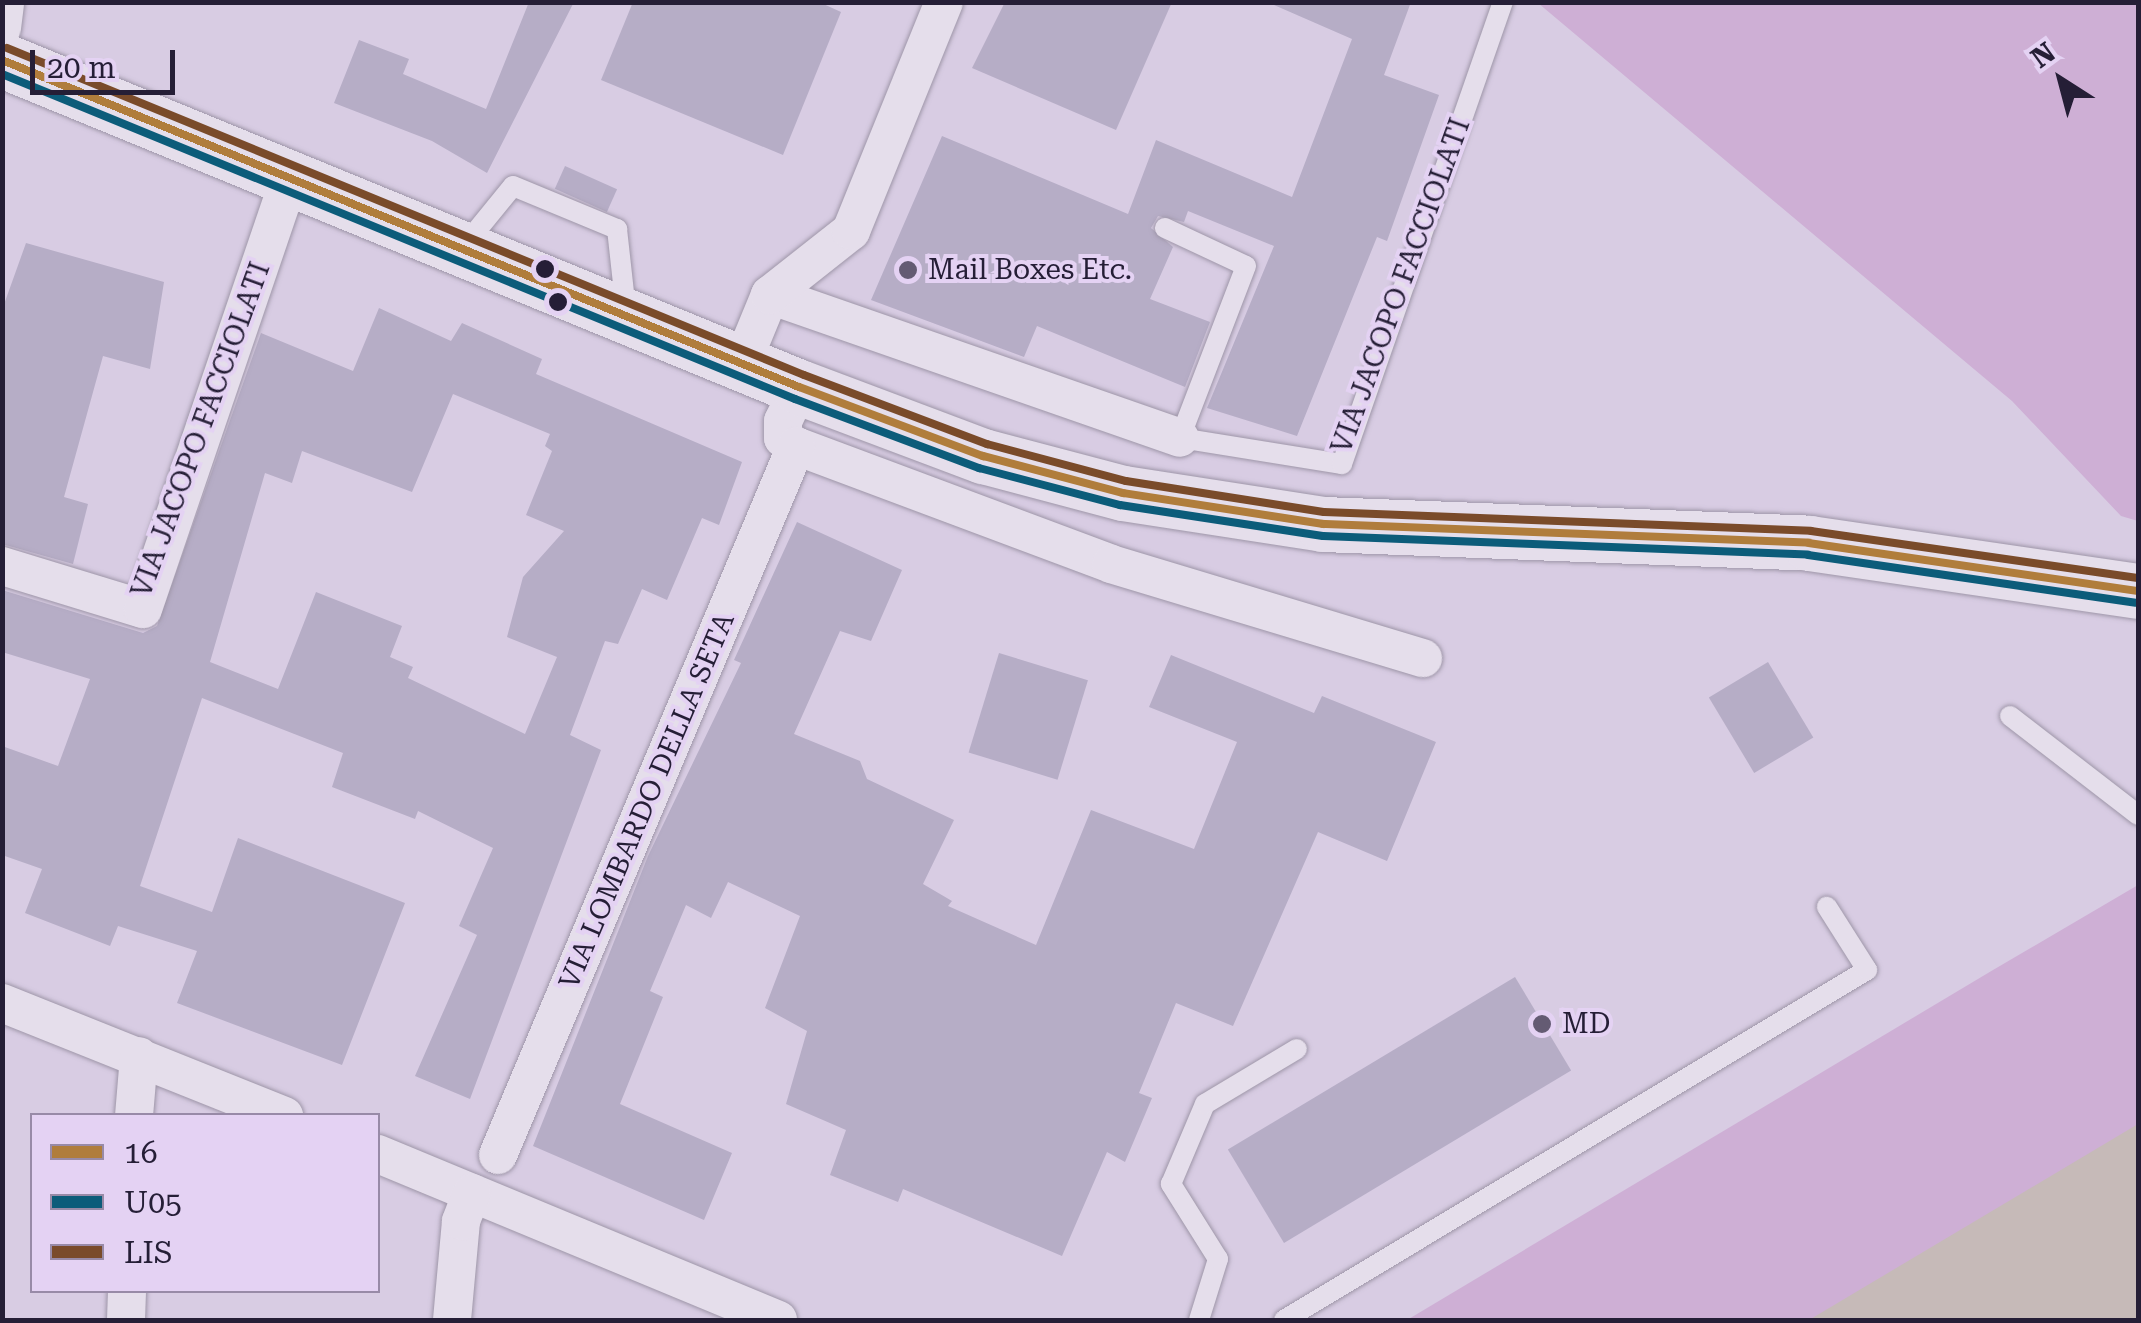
<!DOCTYPE html>
<html>
<head>
<meta charset="utf-8">
<style>
  body { margin:0 }
  #map { position:relative; width:2141px; height:1323px; overflow:hidden; background:#d8cce3; font-family:"Roboto Serif",serif }
  div>[style] { position:absolute }
  [style*='--x'] { left:calc(var(--x)*1px); top:calc(var(--y)*1px); width:calc(var(--w)*1px); rotate:calc(var(--a)*1deg) }
  .green>* { inset:0; background:#ceafd5 }
  .water>* { inset:0; background:#c6bab8 }
  .building>* { inset:0; background:#b6adc6; transform-origin:0 0 }
  .roads { filter:drop-shadow(0 0 2px #9e96a8) drop-shadow(0 0 2px #9e96a8) }
  .lane>* { height:20px; margin:-10px; padding:0 10px; transform-origin:10px; border-radius:10px; background:#e5deeb }
  .street>* { height:38px; margin:-19px; padding:0 19px; transform-origin:19px; border-radius:19px; background:#e5deeb }
  .secondary>* { height:55px; margin:-27.5px; padding:0 27.5px; transform-origin:27.5px; border-radius:27.5px; background:#e5deeb }
  .bus-1>* { height:8px; margin:-4px; padding:0 4px; transform-origin:4px; border-radius:4px; background:#b07d3c }
  .bus-2>* { height:8px; margin:-4px; padding:0 4px; transform-origin:4px; border-radius:4px; background:#0c5c7a }
  .bus-3>* { height:8px; margin:-4px; padding:0 4px; transform-origin:4px; border-radius:4px; background:#7a4b2a }
  .dots>* { width:28px; height:28px; translate:-50% -50%; box-sizing:border-box; border:5px solid #e4d2f3; border-radius:50% }
  span { translate:-50% -50%; white-space:nowrap; text-align:center; line-height:1.15; -webkit-text-stroke:8px #e4d2f3; paint-order:stroke }
  .poi-label { font-size:28px; color:#251e36 }
  .left { translate:0 -50%; text-align:left }
  .street-label { font-size:28px; color:#251e36 }
  .frame { position:absolute; inset:0; border:5px solid #251e36; pointer-events:none }
  .legend { position:absolute; left:30px; top:1113px; width:350px; height:180px; box-sizing:border-box; background:#e4d2f3; border:2px solid #988aa7; margin:0; padding:12px 18px; list-style:none; font-size:30px; color:#251e36 }
  .legend li { display:flex; align-items:center; gap:20px; height:50px }
  .legend b { width:50px; border:2px solid #988aa7 }
  .north { position:absolute; left:2011px; top:30px; width:100px; height:100px; -webkit-text-stroke:8px #e4d2f3; paint-order:stroke; rotate:324deg; font-size:28px; font-weight:700; line-height:40px; text-align:center; color:#251e36 }
  .north::after { content:''; display:block; margin:auto; width:35px; height:45px; background:#251e36; clip-path:polygon(50% 0,100% 100%,50% 72%,0 100%) }
  .scale { position:absolute; left:30px; top:50px; width:145px; height:45px; box-sizing:border-box; border:5px solid #251e36; border-top:0; padding-left:12px; font-size:30px; line-height:35px; white-space:nowrap; color:#251e36; -webkit-text-stroke:8px #e4d2f3; paint-order:stroke }
</style>
</head>
<body>
<div id="map">
  <div class="green">
    <i style="clip-path:polygon(1538px 3px,2138px 3px,2138px 521px,2121px 516px,2012px 401px)"></i>
    <i style="clip-path:polygon(2138px 885px,2138px 1320px,1407px 1320px,1993px 970px)"></i>
  </div>
  <div class="water">
    <i style="clip-path:polygon(2138px 1124px,2138px 1320px,1809px 1320px)"></i>
  </div>
  <div class="building">
    <i style="clip-path:polygon(529px 2px,574px 2px,487px 173px,432px 141px,334px 103px,359px 40px,409px 59px,403px 74px,486px 109px)"></i>
    <i style="clip-path:polygon(633px 2px,819px 2px,841px 12px,783px 155px,601px 80px)"></i>
    <i style="clip-path:polygon(1005px 2px,1172px 2px,1116px 130px,972px 68px)"></i>
    <i style="clip-path:polygon(1267px 2px,1411px 2px,1384px 75px,1439px 95px,1387px 241px,1377px 237px,1297px 436px,1207px 408px,1274px 246px,1188px 211px,1184px 222px,1158px 216px,1151px 228px,1173px 247px,1150px 299px,1210px 322px,1185px 387px,1037px 326px,1024px 357px,871px 300px,942px 136px,1128px 214px,1156px 140px,1292px 197px,1352px 39px)"></i>
    <i style="left:565px;top:166px;width:57px;height:25px;rotate:24deg"></i>
    <i style="clip-path:polygon(26px 243px,164px 282px,150px 369px,103px 356px,64px 497px,88px 504px,73px 564px,2px 544px,2px 310px)"></i>
    <i style="clip-path:polygon(evenodd,379px 308px,451px 341px,462px 323px,542px 359px,536px 374px,742px 462px,719px 525px,702px 518px,667px 600px,642px 589px,618px 644px,605px 641px,570px 735px,601px 750px,470px 1099px,415px 1076px,477px 935px,459px 926px,493px 848px,418px 811px,415px 819px,332px 787px,343px 753px,202px 698px,140px 886px,212px 912px,238px 838px,405px 903px,342px 1065px,177px 1003px,197px 951px,118px 926px,110px 946px,25px 913px,42px 869px,2px 855px,2px 746px,58px 766px,90px 679px,2px 652px,2px 590px,143px 633px,157px 626px,261px 333px,353px 371px,379px 308px,453px 394px,550px 434px,545px 446px,552px 451px,526px 515px,564px 531px,523px 577px,507px 637px,557px 657px,525px 734px,408px 678px,413px 667px,390px 657px,402px 626px,316px 592px,278px 689px,210px 662px,265px 473px,292px 483px,302px 451px,412px 492px,453px 394px)"></i>
    <i style="clip-path:polygon(797px 522px,902px 570px,871px 641px,840px 631px,794px 734px,860px 761px,867px 779px,954px 820px,923px 884px,952px 901px,948px 906px,1036px 945px,1091px 810px,1194px 849px,1237px 742px,1149px 707px,1171px 655px,1314px 713px,1322px 696px,1436px 742px,1387px 861px,1318px 832px,1233px 1026px,1176px 1003px,1139px 1093px,1152px 1098px,1125px 1162px,1107px 1152px,1062px 1256px,903px 1189px,898px 1202px,830px 1175px,846px 1130px,786px 1104px,807px 1031px,765px 1008px,800px 916px,728px 882px,711px 918px,686px 905px,650px 991px,663px 997px,620px 1104px,732px 1153px,704px 1220px,533px 1146px,648px 856px,741px 663px,734px 660px)"></i>
    <i style="left:999px;top:653px;width:93px;height:104px;rotate:17deg"></i>
    <i style="left:1768px;top:662px;width:88px;height:69px;rotate:59deg"></i>
    <i style="left:1515px;top:977px;width:109px;height:335px;rotate:59deg"></i>
  </div>
  <div class="roads">
    <div class="lane">
      <i style="--x:1165;--y:228;--w:89;--a:25.1"></i>
      <i style="--x:1246;--y:266;--w:184;--a:111"></i>
      <i style="--x:1180;--y:438;--w:164;--a:9.1"></i>
      <i style="--x:1342;--y:464;--w:489;--a:-70.8"></i>
      <i style="--x:464;--y:246;--w:77;--a:-50.8"></i>
      <i style="--x:513;--y:186;--w:113;--a:22.5"></i>
      <i style="--x:617;--y:229;--w:81;--a:83.7"></i>
      <i style="--x:2010;--y:716;--w:162;--a:37.7"></i>
      <i style="--x:1199;--y:1320;--w:64;--a:-72.7"></i>
      <i style="--x:1218;--y:1259;--w:89;--a:-122.1"></i>
      <i style="--x:1171;--y:1184;--w:87;--a:-67"></i>
      <i style="--x:1205;--y:1104;--w:107;--a:-30.9"></i>
      <i style="--x:1284;--y:1320;--w:680;--a:-30.98"></i>
      <i style="--x:1867;--y:970;--w:75;--a:-122.4"></i>
    </div>
    <div class="street">
      <i style="--x:2;--y:28;--w:26;--a:-83"></i>
      <i style="--x:770;--y:295;--w:434;--a:19.2"></i>
      <i style="--x:742;--y:363;--w:74;--a:-67.6"></i>
      <i style="--x:770;--y:295;--w:103;--a:-38.3"></i>
      <i style="--x:851;--y:231;--w:247;--a:-67.9"></i>
      <i style="--x:799;--y:387;--w:38;--a:115"></i>
      <i style="--x:783;--y:421;--w:17;--a:90"></i>
      <i style="--x:783;--y:438;--w:15;--a:32"></i>
      <i style="--x:796;--y:446;--w:336;--a:20.5"></i>
      <i style="--x:1111;--y:564;--w:326;--a:16.8"></i>
      <i style="--x:2;--y:566;--w:147;--a:17"></i>
      <i style="--x:143;--y:609;--w:457;--a:-71.2"></i>
      <i style="--x:2;--y:1003;--w:304;--a:21.8"></i>
      <i style="--x:134;--y:1116;--w:60;--a:-85.2"></i>
      <i style="--x:378;--y:1154;--w:433;--a:22.5"></i>
      <i style="--x:498;--y:1155;--w:769;--a:-67.2"></i>
      <i style="--x:126;--y:1320;--w:30;--a:-88"></i>
      <i style="--x:452;--y:1320;--w:99;--a:-84.8"></i>
      <i style="--x:461;--y:1221;--w:30;--a:-69"></i>
    </div>
    <div class="secondary">
      <i style="--x:2;--y:60;--w:861;--a:22.31"></i>
      <i style="--x:799;--y:387;--w:197;--a:20.6"></i>
      <i style="--x:983;--y:456;--w:145;--a:14.8"></i>
      <i style="--x:1123;--y:493;--w:202;--a:8.8"></i>
      <i style="--x:1323;--y:524;--w:486;--a:2.2"></i>
      <i style="--x:1809;--y:543;--w:332;--a:8.3"></i>
    </div>
  </div>
  <div class="bus-1">
    <i style="--x:2;--y:60;--w:861;--a:22.31"></i>
    <i style="--x:799;--y:387;--w:197;--a:20.6"></i>
    <i style="--x:983;--y:456;--w:145;--a:14.8"></i>
    <i style="--x:1123;--y:493;--w:202;--a:8.8"></i>
    <i style="--x:1323;--y:524;--w:486;--a:2.2"></i>
    <i style="--x:1809;--y:543;--w:332;--a:8.3"></i>
  </div>
  <div class="bus-2">
    <i style="--x:2;--y:74;--w:857;--a:22.29"></i>
    <i style="--x:795;--y:399;--w:197;--a:20.6"></i>
    <i style="--x:979;--y:468;--w:146;--a:14.7"></i>
    <i style="--x:1120;--y:505;--w:205;--a:8.7"></i>
    <i style="--x:1323;--y:536;--w:485;--a:2.2"></i>
    <i style="--x:1808;--y:555;--w:331;--a:8.3"></i>
  </div>
  <div class="bus-3">
    <i style="--x:7;--y:48;--w:861;--a:22.31"></i>
    <i style="--x:804;--y:375;--w:196;--a:20.7"></i>
    <i style="--x:987;--y:444;--w:144;--a:14.9"></i>
    <i style="--x:1126;--y:481;--w:200;--a:8.9"></i>
    <i style="--x:1324;--y:512;--w:487;--a:2.2"></i>
    <i style="--x:1811;--y:531;--w:330;--a:8.2"></i>
  </div>
  <div class="dots">
    <i style="left:545px;top:269px;background:#251e36"></i>
    <i style="left:908px;top:270px;background:#645b73"></i>
    <i style="left:558px;top:302px;background:#251e36"></i>
    <i style="left:1542px;top:1024px;background:#645b73"></i>
  </div>
  <div class="poi-label">
    <span class="left" style="left:928px;top:270px">Mail Boxes Etc.</span>
    <span class="left" style="left:1562px;top:1024px">MD</span>
  </div>
  <div class="street-label">
    <span style="left:1401px;top:286px;rotate:-70deg">VIA JACOPO FACCIOLATI</span>
    <span style="left:201px;top:430px;rotate:-70deg">VIA JACOPO FACCIOLATI</span>
    <span style="left:647px;top:801px;rotate:-67deg">VIA LOMBARDO DELLA SETA</span>
  </div>
  <div class="frame"></div>
  <ul class="legend">
  <li><b style="height:12px;background:#b07d3c"></b>16</li>
  <li><b style="height:12px;background:#0c5c7a"></b>U05</li>
  <li><b style="height:12px;background:#7a4b2a"></b>LIS</li>
  </ul>
  <div class="north">N</div>
  <div class="scale">20 m</div>
</div>
</body>
</html>
